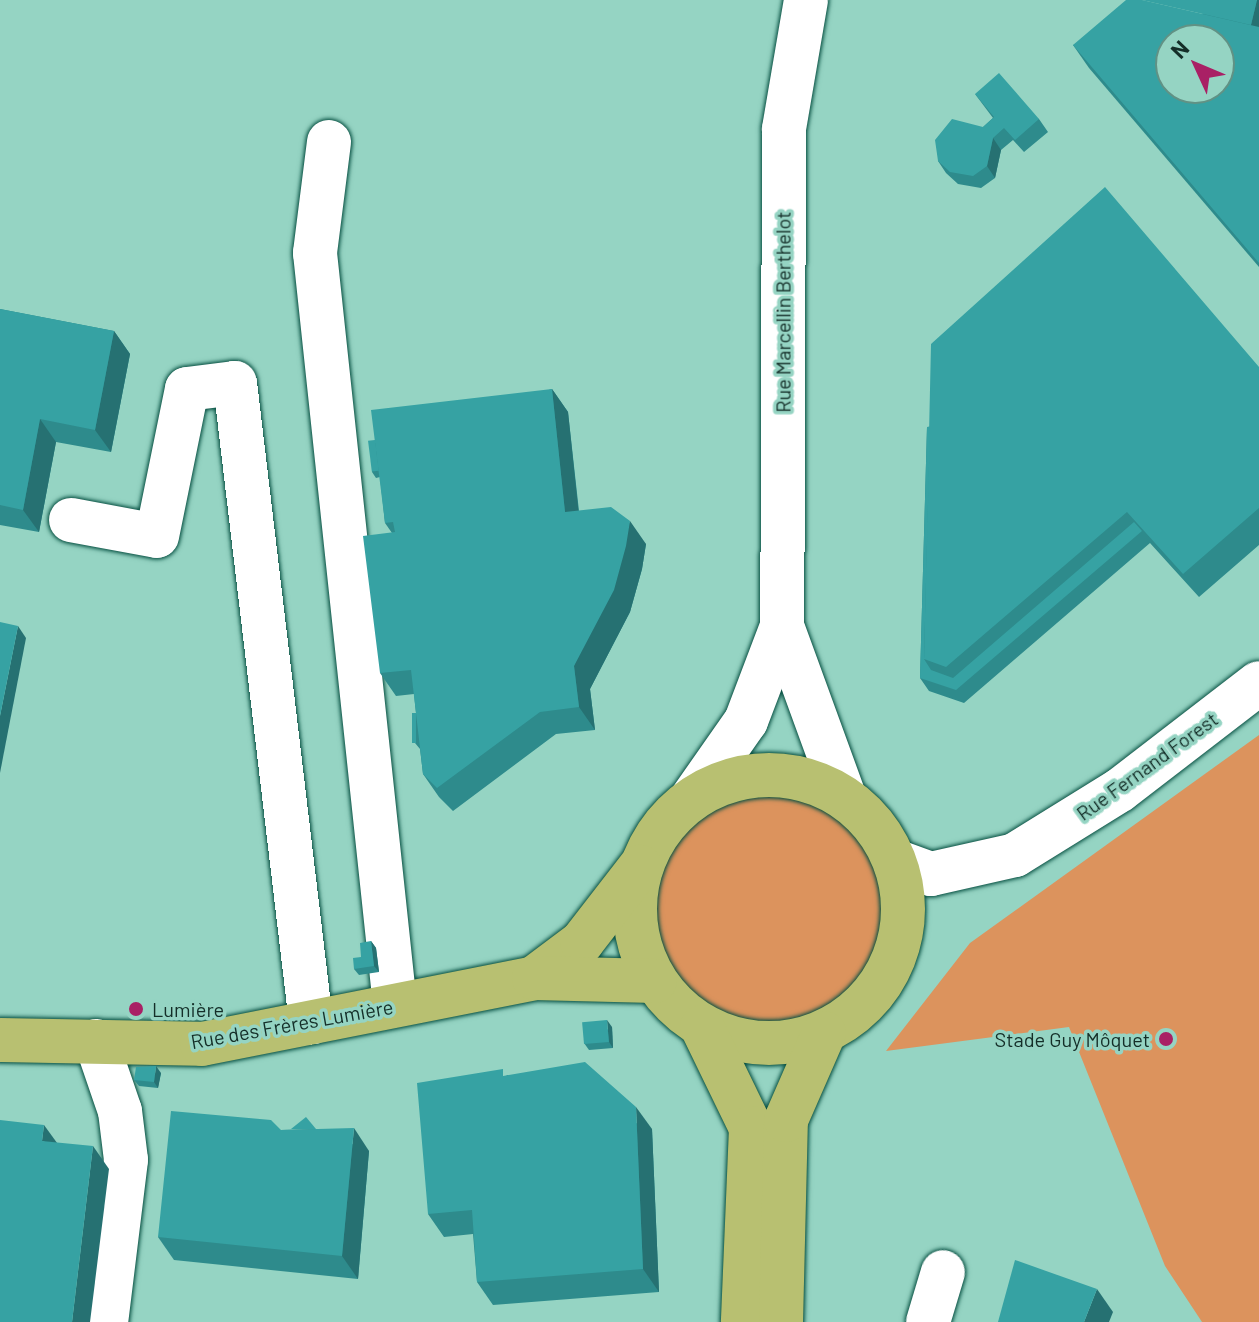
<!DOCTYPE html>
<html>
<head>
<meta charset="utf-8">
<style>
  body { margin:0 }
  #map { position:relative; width:1259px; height:1322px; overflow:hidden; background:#95d4c3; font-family:Barlow,sans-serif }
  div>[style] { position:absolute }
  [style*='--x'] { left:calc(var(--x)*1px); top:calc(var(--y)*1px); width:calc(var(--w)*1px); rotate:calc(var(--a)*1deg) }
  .green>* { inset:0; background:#dc935d }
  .round { border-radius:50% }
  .roads { filter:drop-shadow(0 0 2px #064f41) drop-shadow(0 0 2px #064f41) }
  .minor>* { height:44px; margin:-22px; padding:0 22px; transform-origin:22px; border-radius:22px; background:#fff }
  .major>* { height:44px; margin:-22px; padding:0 22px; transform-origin:22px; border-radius:22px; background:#b8c071 }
  .major>.ring { margin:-22px; padding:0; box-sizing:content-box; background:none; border:44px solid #b8c071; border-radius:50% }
  .wall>* { inset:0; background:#2e8b8c }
  .shaded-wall>* { inset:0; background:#267172 }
  .building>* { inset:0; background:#36a2a3; transform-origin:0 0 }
  .dots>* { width:22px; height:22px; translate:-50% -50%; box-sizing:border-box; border:4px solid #95d4c3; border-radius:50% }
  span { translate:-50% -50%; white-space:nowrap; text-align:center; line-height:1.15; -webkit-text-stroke:7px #95d4c3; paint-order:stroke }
  .street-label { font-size:20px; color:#142e28 }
  .poi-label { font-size:20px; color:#142e28 }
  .left { translate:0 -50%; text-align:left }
  .right { translate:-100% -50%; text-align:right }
  .north { position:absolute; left:1155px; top:24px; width:80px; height:80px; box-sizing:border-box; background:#95d4c3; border:2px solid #619285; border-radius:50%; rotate:314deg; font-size:22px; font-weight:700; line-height:32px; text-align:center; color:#142e28 }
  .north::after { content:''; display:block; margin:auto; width:28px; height:36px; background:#a92065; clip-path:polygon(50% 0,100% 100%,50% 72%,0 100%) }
</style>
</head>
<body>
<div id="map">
  <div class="green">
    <i style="clip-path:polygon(1259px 735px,1259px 1322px,1202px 1322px,1165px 1266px,1069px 1027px,886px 1051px,970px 943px)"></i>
    <i class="round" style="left:649px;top:793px;width:236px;height:236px"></i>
  </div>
  <div class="roads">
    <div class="minor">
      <i style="--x:806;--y:0;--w:131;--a:99.7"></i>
      <i style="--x:784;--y:129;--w:497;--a:90.2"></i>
      <i style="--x:782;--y:626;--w:181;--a:70"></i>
      <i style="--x:329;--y:142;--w:112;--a:97.2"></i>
      <i style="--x:315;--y:253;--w:756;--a:83.93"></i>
      <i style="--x:71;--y:520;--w:87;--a:10.5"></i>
      <i style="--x:157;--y:536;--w:150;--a:-78.5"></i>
      <i style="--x:187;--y:389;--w:48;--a:-7.1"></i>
      <i style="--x:235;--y:383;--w:644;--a:83.22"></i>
      <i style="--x:692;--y:798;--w:94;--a:-55"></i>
      <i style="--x:746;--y:721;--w:102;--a:-69.2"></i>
      <i style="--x:895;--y:861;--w:38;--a:20"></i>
      <i style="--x:931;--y:874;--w:86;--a:-12.7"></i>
      <i style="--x:1015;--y:855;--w:123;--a:-31.8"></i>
      <i style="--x:1120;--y:790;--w:175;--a:-37.6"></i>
      <i style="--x:96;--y:1041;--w:74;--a:71.1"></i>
      <i style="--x:120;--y:1111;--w:49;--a:83"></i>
      <i style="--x:126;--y:1160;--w:163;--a:97"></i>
      <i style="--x:928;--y:1322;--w:52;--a:-73.3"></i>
    </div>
    <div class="major">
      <i class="ring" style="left:635px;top:775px;width:224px;height:224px"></i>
      <i style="--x:534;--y:978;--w:60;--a:-36.9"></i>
      <i style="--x:582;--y:942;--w:95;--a:-52.3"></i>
      <i style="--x:702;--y:1027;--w:112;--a:64.1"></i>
      <i style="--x:751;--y:1128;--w:194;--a:92.4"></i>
      <i style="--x:0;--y:1040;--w:202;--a:1.1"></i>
      <i style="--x:202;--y:1044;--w:338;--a:-11.2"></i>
      <i style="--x:534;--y:978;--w:121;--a:1.4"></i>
      <i style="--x:781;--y:1322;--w:202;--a:-88.6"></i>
      <i style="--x:786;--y:1120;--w:95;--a:-66.4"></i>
    </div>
  </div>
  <div class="wall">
    <i style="clip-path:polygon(1259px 0,1259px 267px,1089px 68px,1073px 45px)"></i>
    <i style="clip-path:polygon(975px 94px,1039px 119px,1048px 132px,1024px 152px,1013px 140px,1001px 150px,995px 178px,981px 188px,958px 184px,946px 173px,938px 161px,983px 127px,993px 118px)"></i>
    <i style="clip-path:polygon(0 309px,114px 331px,130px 354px,111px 452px,56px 442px,39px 532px,0 525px)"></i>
    <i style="clip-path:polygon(1259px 367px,1259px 545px,1199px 597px,1150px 543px,964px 703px,929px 691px,920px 678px,927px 427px)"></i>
    <i style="clip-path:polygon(552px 389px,568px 412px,579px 511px,646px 544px,642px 569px,630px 612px,590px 689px,595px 730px,556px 734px,453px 811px,439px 797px,423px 774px,420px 749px,415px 743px,416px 713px,414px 694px,396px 696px,380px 673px,392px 533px,385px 523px,380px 477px,376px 478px,372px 472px,375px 440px)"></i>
    <i style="clip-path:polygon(371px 941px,376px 948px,379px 972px,359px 975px,354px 969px)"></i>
    <i style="clip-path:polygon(612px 1027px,613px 1048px,589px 1050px,584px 1043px)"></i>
    <i style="clip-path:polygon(161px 1073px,158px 1088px,139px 1086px,134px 1080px)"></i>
    <i style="clip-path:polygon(507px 1075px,652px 1129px,659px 1292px,493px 1305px,477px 1282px,473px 1234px,444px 1237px,428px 1214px)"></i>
    <i style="clip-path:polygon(316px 1129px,369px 1151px,358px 1279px,174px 1260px,158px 1237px,281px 1130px)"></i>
  </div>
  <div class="shaded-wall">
    <i style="clip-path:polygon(1257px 0,1259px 0,1259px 42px,1250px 29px)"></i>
    <i style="clip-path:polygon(993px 138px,1001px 150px,995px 178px,987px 166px)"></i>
    <i style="clip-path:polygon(114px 331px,130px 354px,111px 452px,95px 430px)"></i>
    <i style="clip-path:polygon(552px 389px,568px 412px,581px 535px,565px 512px)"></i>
    <i style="clip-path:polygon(40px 419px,56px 442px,39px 532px,23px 510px)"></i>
    <i style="clip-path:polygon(630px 521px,646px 544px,642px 569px,630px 612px,590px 689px,595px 730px,579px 707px,574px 666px)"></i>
    <i style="clip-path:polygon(18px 626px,26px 638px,0 773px,0 716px)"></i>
    <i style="clip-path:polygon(371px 941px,376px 948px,379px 972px,374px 966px)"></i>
    <i style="clip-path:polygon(607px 1020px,612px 1027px,613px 1048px,609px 1042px)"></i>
    <i style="clip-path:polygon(156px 1066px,161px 1073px,158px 1088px,154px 1082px)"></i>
    <i style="clip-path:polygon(636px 1107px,652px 1129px,659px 1292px,643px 1269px)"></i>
    <i style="clip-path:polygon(44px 1125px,60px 1147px,42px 1141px)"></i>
    <i style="clip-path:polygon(354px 1128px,369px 1151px,358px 1279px,342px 1256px)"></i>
    <i style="clip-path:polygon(93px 1146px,109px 1169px,90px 1322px,72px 1322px)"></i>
    <i style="clip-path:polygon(1097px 1289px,1113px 1312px,1109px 1322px,1084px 1322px)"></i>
  </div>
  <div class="building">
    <i style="clip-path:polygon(evenodd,1126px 0,1142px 0,1259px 27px,1259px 263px,1073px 45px,1126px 0,1171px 40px,1219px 40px,1219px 88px,1171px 88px,1171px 40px)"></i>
    <i style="clip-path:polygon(1142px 0,1257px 0,1251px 25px)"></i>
    <i style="clip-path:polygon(999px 73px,1039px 119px,1015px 140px,1004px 128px,993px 138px,987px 166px,973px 176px,950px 172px,938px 161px,935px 140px,952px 119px,983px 127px,994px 117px,975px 94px)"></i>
    <i style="clip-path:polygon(1105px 187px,1259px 367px,1259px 508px,1183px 574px,1127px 512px,946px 667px,924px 659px,931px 344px)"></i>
    <i style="clip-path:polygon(0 309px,114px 331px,95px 430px,40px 419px,23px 510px,0 505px)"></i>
    <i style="clip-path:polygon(552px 389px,565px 512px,611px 507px,630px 521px,626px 546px,614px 590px,574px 666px,579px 707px,540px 712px,437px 788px,423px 774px,411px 670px,380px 673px,363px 536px,395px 532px,393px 522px,385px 523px,371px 410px)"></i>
    <i style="clip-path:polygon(927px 427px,930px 427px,924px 659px,931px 670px,953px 678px,1134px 522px,1142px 531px,956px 690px,920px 678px)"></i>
    <i style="left:375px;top:440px;width:31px;height:7px;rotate:83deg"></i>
    <i style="clip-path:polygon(0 622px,18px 626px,0 716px)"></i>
    <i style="left:412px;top:713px;width:4px;height:30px"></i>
    <i style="clip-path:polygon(371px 941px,374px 966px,354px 969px,353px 958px,361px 957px,360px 943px)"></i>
    <i style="left:607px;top:1020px;width:22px;height:25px;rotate:85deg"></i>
    <i style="clip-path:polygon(585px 1062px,636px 1107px,643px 1269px,477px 1282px,472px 1210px,428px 1214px,417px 1083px,503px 1069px,503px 1076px)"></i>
    <i style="clip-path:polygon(156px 1066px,154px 1082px,134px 1080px,136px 1067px)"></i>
    <i style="clip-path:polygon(171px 1111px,271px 1120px,281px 1130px,354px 1128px,342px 1256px,158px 1237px)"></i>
    <i style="clip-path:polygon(306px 1117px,316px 1129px,291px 1129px)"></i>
    <i style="clip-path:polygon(0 1120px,44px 1125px,42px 1141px,93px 1146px,72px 1322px,0 1322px)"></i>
    <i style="clip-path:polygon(1015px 1260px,1097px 1289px,1084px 1322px,998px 1322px)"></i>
  </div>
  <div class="dots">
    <i style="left:136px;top:1009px;background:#a92065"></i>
    <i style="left:1166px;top:1039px;background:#a92065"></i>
  </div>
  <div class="street-label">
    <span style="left:783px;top:312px;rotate:-90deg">Rue Marcellin Berthelot</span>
    <span style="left:1147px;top:766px;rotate:-36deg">Rue Fernand Forest</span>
    <span style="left:292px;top:1024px;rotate:-10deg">Rue des Frères Lumière</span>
  </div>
  <div class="poi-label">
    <span class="left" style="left:152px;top:1009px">Lumière</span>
    <span class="right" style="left:1150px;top:1039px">Stade Guy Môquet</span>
  </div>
  <div class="north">N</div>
</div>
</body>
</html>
